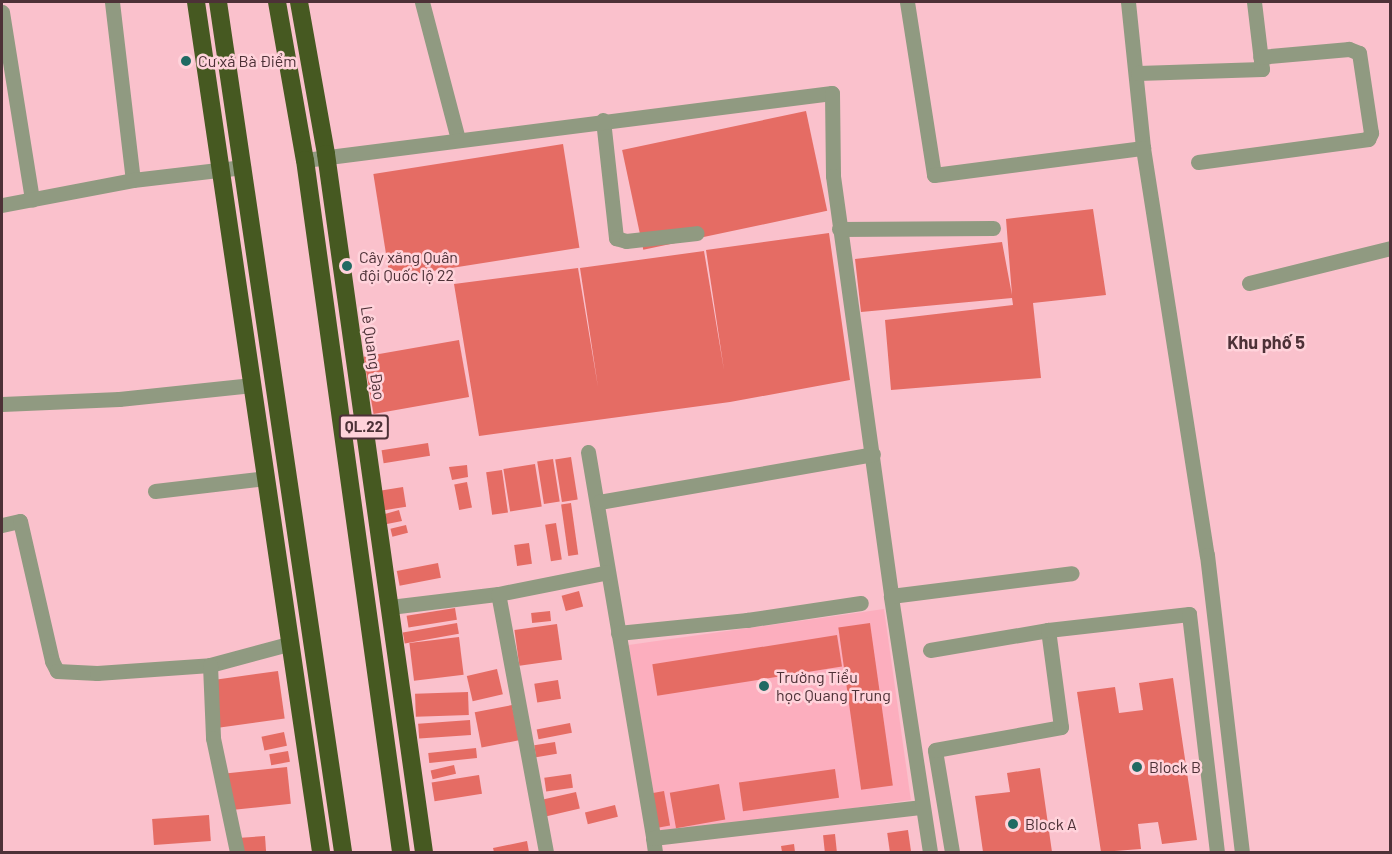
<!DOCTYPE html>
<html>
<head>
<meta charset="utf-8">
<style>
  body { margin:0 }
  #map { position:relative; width:1392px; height:854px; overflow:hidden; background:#fac1cc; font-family:Barlow,sans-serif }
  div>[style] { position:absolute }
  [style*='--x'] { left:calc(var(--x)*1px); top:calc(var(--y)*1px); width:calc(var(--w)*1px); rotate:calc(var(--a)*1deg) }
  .built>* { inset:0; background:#fcaebe; transform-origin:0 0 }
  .building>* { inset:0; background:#e56c64; transform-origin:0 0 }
  .minor>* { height:15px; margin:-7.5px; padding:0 7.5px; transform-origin:7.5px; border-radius:7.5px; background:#909a81 }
  .highway>* { height:18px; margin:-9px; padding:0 9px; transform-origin:9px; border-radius:9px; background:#465921 }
  .dots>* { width:16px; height:16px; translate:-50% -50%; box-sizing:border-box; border:3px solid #ffd3db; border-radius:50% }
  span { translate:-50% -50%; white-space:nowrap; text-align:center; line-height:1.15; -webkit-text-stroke:5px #ffd3db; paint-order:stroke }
  .shield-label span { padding:2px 4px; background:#ffd3db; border:2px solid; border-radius:4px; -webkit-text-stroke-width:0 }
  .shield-label { font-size:15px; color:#4d3137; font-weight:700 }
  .poi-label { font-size:16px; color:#4d3137 }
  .left { translate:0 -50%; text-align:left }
  .street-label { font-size:16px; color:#4d3137 }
  .neighbourhood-label { font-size:18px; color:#4d3137; font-weight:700 }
  .frame { position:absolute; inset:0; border:3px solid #4d3137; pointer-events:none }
</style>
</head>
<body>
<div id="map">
  <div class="built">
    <i style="left:884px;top:609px;width:193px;height:258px;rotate:82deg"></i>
  </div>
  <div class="building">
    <i style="left:806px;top:111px;width:102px;height:188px;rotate:78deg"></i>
    <i style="left:563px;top:144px;width:105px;height:192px;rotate:81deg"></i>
    <i style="clip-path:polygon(1093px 209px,1106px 295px,1033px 303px,1041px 378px,891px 390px,885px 320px,1013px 305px,1012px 298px,861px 312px,855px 259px,1002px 242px,1012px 295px,1006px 219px)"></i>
    <i style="clip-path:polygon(829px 233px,850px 380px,730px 402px,479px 436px,454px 284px,578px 268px,598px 387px,580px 268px,704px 251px,724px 370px,706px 250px)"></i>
    <i style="left:459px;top:340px;width:58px;height:97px;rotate:80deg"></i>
    <i style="left:428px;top:443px;width:13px;height:47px;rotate:81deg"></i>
    <i style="left:571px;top:457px;width:43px;height:16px;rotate:81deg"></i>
    <i style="left:553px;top:459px;width:43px;height:16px;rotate:81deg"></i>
    <i style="left:535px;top:464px;width:43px;height:32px;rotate:81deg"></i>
    <i style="clip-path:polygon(467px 465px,468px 477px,452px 480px,449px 467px)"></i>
    <i style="left:502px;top:470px;width:43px;height:16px;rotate:82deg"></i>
    <i style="left:467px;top:482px;width:26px;height:13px;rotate:79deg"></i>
    <i style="left:403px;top:487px;width:20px;height:22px;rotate:81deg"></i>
    <i style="left:571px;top:503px;width:52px;height:10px;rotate:82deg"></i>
    <i style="clip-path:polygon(399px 510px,402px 521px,387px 524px,385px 514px)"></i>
    <i style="left:556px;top:523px;width:37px;height:11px;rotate:81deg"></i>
    <i style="left:406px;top:525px;width:8px;height:16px;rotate:76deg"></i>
    <i style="left:529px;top:543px;width:21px;height:15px;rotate:82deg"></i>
    <i style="left:438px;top:563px;width:15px;height:42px;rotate:79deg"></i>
    <i style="left:579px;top:591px;width:16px;height:18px;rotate:75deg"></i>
    <i style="left:455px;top:608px;width:12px;height:49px;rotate:81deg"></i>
    <i style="left:550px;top:611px;width:10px;height:19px;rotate:84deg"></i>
    <i style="left:457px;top:623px;width:11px;height:55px;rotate:80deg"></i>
    <i style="left:870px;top:623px;width:164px;height:32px;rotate:82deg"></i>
    <i style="left:557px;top:624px;width:36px;height:43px;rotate:82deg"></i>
    <i style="left:837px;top:635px;width:32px;height:187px;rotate:81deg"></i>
    <i style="left:459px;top:637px;width:38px;height:50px;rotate:83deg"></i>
    <i style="left:497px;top:669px;width:26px;height:31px;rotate:77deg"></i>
    <i style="left:278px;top:671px;width:48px;height:67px;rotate:82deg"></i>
    <i style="clip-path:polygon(1173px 678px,1197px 840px,1162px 844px,1158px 822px,1138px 824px,1141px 849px,1101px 852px,1077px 692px,1115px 687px,1119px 713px,1143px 710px,1139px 683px)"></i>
    <i style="left:558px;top:680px;width:19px;height:24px;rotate:81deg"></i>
    <i style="left:468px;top:692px;width:23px;height:53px;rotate:88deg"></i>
    <i style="left:512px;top:705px;width:36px;height:38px;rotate:79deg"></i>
    <i style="left:470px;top:720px;width:15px;height:52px;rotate:86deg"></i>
    <i style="left:570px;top:723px;width:10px;height:34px;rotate:79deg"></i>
    <i style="left:284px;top:732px;width:14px;height:23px;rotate:78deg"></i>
    <i style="left:555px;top:742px;width:12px;height:21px;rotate:81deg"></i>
    <i style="left:476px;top:748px;width:10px;height:48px;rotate:84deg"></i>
    <i style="left:288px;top:751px;width:11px;height:19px;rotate:80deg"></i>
    <i style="left:454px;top:765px;width:9px;height:24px;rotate:77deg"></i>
    <i style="left:287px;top:767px;width:37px;height:62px;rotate:84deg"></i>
    <i style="clip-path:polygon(1040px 768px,1052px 852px,983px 852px,975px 796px,1010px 792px,1007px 773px)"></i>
    <i style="left:835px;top:769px;width:29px;height:97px;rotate:82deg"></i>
    <i style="left:571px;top:774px;width:14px;height:27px;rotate:82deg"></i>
    <i style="left:479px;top:775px;width:19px;height:48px;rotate:81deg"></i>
    <i style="left:719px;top:784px;width:36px;height:50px;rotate:80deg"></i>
    <i style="left:664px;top:791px;width:35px;height:14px;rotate:80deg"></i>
    <i style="left:576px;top:792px;width:17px;height:35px;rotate:77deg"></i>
    <i style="left:615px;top:805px;width:12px;height:31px;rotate:76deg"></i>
    <i style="left:209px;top:815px;width:26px;height:57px;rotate:86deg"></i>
    <i style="left:908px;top:830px;width:22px;height:21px;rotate:82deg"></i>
    <i style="left:835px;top:834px;width:18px;height:12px;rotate:84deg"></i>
    <i style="left:265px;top:836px;width:16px;height:24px;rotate:86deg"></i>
    <i style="clip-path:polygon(527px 841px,529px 852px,494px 852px,493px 848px)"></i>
    <i style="clip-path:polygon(794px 844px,795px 852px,782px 852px,781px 846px)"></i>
  </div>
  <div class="minor">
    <i style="--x:112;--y:2;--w:179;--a:83.3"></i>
    <i style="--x:422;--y:2;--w:142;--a:75.3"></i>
    <i style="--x:907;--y:2;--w:175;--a:81.1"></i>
    <i style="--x:934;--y:175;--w:211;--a:-7.4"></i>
    <i style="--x:1128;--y:2;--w:147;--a:84.1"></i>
    <i style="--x:1143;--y:148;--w:412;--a:81.1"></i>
    <i style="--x:1207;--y:555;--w:299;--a:83.3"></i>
    <i style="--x:2;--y:12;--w:190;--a:80.9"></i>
    <i style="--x:1138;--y:73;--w:124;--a:-1.8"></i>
    <i style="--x:1262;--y:69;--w:67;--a:-96.8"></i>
    <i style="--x:603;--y:120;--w:119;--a:83.7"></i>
    <i style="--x:616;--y:238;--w:10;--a:17"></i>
    <i style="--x:626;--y:241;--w:71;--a:-6.4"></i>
    <i style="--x:305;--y:160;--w:531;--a:-7.25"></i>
    <i style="--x:832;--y:93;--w:83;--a:89.3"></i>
    <i style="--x:833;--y:176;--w:424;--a:82.1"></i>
    <i style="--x:1198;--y:162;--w:172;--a:-7.7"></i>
    <i style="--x:1368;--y:139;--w:7;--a:-63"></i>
    <i style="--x:1371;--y:133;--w:81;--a:-98.5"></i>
    <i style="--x:1359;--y:53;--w:11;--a:-158"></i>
    <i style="--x:1349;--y:49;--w:89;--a:174.9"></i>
    <i style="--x:2;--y:205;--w:133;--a:-10.8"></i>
    <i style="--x:133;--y:180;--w:111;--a:-6.7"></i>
    <i style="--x:839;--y:229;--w:154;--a:-0.4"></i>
    <i style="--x:1249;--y:283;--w:145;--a:-13.9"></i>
    <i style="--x:2;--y:404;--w:117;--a:-2.4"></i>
    <i style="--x:119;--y:399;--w:134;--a:-6"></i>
    <i style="--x:588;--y:452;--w:391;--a:80.4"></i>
    <i style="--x:155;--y:491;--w:111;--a:-6.7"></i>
    <i style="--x:599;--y:502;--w:278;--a:-9.9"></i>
    <i style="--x:2;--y:525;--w:18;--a:-13"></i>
    <i style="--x:20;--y:521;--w:144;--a:77.1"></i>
    <i style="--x:52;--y:661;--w:11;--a:63"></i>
    <i style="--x:57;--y:671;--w:40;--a:2.9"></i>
    <i style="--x:97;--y:673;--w:113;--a:-4"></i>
    <i style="--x:210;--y:665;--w:81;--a:-15.1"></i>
    <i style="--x:390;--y:607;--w:109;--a:-6.9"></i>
    <i style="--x:618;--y:633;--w:130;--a:-5.8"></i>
    <i style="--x:747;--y:620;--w:115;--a:-8.5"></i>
    <i style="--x:930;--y:650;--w:120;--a:-9.6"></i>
    <i style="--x:210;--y:665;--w:73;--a:87.6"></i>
    <i style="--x:213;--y:738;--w:116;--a:78.1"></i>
    <i style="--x:546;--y:852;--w:262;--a:-100.5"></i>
    <i style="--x:498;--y:594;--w:112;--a:-11.3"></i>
    <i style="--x:655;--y:852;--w:14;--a:-98"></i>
    <i style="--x:653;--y:838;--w:271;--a:-6.6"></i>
    <i style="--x:930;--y:852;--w:259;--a:-98.7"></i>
    <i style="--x:891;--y:596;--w:182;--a:-7.2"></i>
    <i style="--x:952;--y:852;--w:103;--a:-99.5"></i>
    <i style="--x:935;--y:750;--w:128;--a:-10.3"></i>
    <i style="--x:1061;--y:727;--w:98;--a:-97.6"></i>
    <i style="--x:1048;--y:630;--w:142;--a:-6.5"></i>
    <i style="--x:1189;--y:614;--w:240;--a:83.3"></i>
  </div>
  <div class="highway">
    <i style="--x:196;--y:2;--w:859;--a:81.63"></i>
    <i style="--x:218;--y:2;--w:859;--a:81.63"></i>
    <i style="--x:277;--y:2;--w:160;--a:80"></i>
    <i style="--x:305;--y:160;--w:699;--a:82.1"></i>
    <i style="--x:299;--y:2;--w:154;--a:79.9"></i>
    <i style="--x:326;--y:154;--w:705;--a:82.01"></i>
  </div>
  <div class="dots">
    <i style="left:186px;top:61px;background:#206a63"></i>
    <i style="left:347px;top:266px;background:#206a63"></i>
    <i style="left:764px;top:686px;background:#206a63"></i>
    <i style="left:1137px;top:767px;background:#206a63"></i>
    <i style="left:1013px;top:824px;background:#206a63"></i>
  </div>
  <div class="shield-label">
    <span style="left:364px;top:427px">QL.22</span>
  </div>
  <div class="poi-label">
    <span class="left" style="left:198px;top:61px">Cư xá Bà Điểm</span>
    <span class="left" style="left:359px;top:266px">Cây xăng Quân<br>đội Quốc lộ 22</span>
    <span class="left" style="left:776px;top:686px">Trường Tiểu<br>học Quang Trung</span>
    <span class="left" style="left:1149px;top:767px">Block B</span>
    <span class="left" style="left:1025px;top:824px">Block A</span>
  </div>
  <div class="street-label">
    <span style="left:373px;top:353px;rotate:82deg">Lê Quang Đạo</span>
  </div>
  <div class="neighbourhood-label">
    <span style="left:1266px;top:342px">Khu phố 5</span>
  </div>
  <div class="frame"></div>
</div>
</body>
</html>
